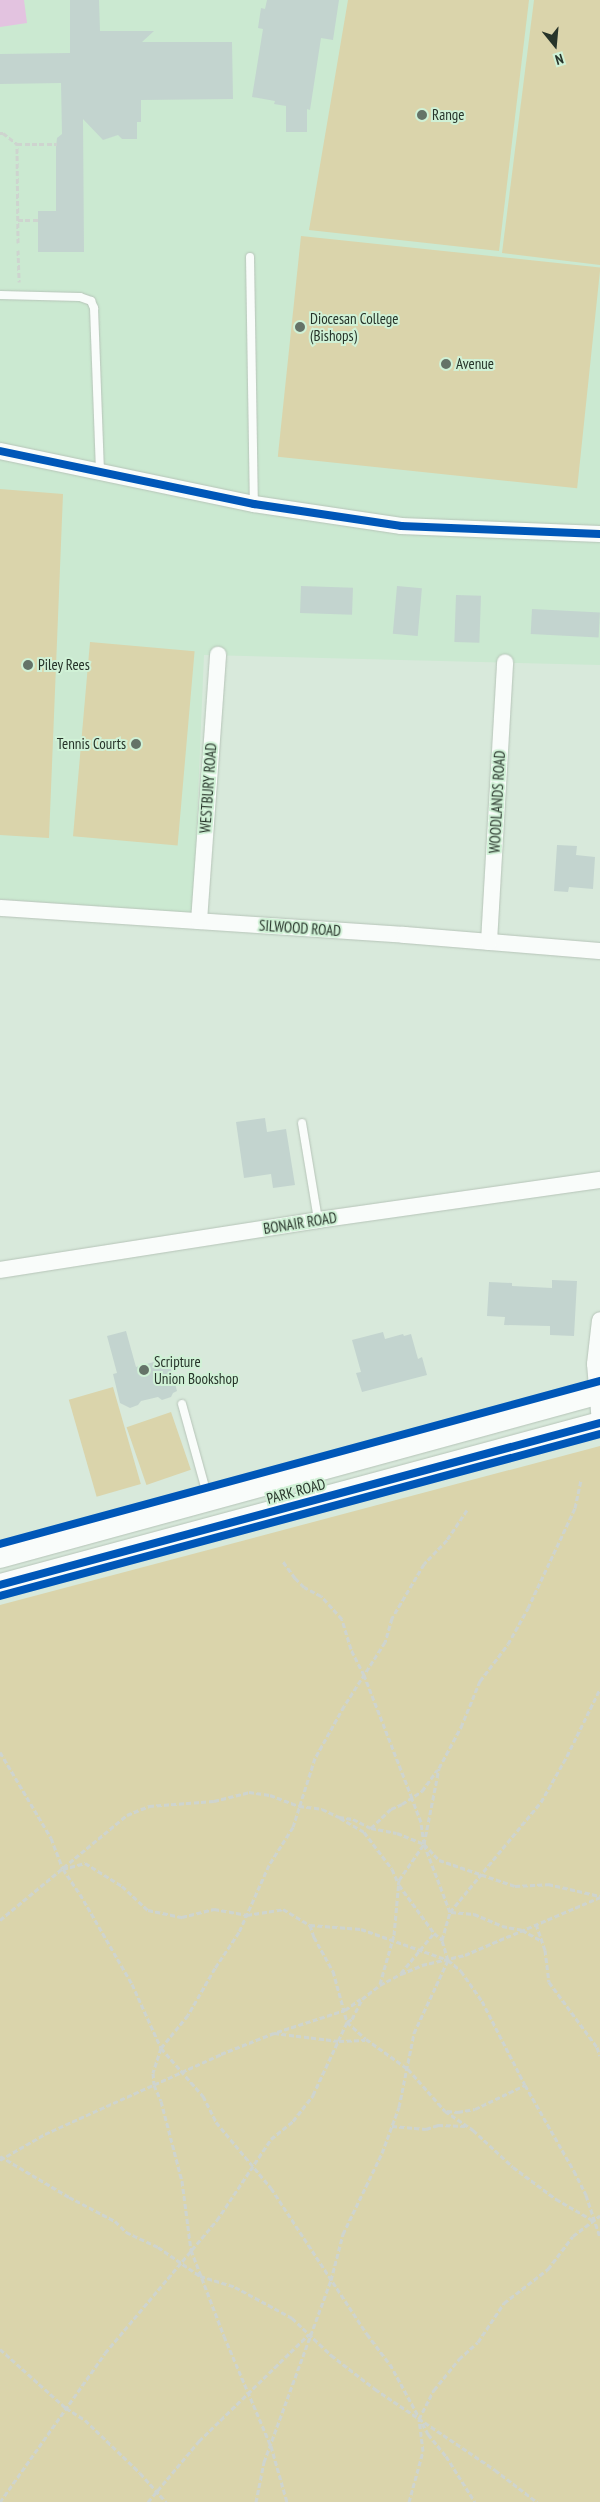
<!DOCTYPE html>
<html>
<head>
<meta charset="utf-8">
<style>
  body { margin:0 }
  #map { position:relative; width:600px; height:2502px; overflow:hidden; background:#d8e9db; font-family:"PT Sans Narrow",sans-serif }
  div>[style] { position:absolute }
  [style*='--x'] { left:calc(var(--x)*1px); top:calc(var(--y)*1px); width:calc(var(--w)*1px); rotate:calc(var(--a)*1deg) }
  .built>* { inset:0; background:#cbe9d1 }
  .green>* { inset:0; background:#dad4ab; transform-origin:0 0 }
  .water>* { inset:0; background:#e3c3e0 }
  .building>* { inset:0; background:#c3d4cf; transform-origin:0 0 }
  .path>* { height:3px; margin-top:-1.5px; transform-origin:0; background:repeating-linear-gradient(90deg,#ced4cf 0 5px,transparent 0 7.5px) }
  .roads { filter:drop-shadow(0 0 1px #b6c4b8) drop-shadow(0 0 1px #b6c4b8) }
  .lane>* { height:8px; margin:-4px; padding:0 4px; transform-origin:4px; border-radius:4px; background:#f9fcfa }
  .street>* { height:16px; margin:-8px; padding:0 8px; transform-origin:8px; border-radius:8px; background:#f9fcfa }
  .secondary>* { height:22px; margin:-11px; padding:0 11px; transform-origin:11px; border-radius:11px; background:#f9fcfa }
  .cycleway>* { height:8px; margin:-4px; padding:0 4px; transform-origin:4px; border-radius:4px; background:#0057b8 }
  .dots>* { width:14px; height:14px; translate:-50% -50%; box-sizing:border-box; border:2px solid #d0f1d6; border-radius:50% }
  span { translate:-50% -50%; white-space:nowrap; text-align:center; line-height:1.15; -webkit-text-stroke:4px #d0f1d6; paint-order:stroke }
  .poi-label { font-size:15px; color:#27342a }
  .left { translate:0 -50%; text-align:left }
  .right { translate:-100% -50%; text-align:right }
  .street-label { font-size:15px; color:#27342a }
  .north { position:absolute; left:530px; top:20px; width:50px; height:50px; -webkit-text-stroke:4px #d0f1d6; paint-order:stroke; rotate:163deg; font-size:14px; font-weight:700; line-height:20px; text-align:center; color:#27342a }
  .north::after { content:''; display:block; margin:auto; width:18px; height:22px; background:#27342a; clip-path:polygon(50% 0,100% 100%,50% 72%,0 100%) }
</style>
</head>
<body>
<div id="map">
  <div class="built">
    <i style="clip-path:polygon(0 0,600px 0,600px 665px,204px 655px,193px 913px,0 899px)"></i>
  </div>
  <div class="green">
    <i style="clip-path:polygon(348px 0,529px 0,499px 251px,309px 230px)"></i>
    <i style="clip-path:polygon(534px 0,600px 0,600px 265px,502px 253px)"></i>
    <i style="left:301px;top:236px;width:301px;height:222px;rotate:6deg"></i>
    <i style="clip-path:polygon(0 489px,63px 494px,49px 838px,0 835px)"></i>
    <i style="left:90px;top:642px;width:105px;height:195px;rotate:5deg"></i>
    <i style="left:113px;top:1387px;width:101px;height:46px;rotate:74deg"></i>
    <i style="left:171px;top:1412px;width:61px;height:47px;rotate:71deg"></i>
    <i style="clip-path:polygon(600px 1446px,600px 2502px,0 2502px,0 1605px)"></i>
  </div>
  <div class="water">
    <i style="clip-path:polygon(0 0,24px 0,27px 23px,0 27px)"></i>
  </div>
  <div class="building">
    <i style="clip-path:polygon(70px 0,99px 0,100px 31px,154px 31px,142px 42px,232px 42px,233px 99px,141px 100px,141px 122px,137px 122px,137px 139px,122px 139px,118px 135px,103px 140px,83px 119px,84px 252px,38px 252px,38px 211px,56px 211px,56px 147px,57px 138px,62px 134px,61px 83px,0 84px,0 54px,70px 53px)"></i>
    <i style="clip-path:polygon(267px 0,339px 0,333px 40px,321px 38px,310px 110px,307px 109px,307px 132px,286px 132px,286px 106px,274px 104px,275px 101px,252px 97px,263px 29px,258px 28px,261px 8px,265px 9px)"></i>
    <i style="left:301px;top:586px;width:52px;height:27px;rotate:2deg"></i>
    <i style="left:397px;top:586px;width:25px;height:48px;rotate:5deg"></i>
    <i style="left:456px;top:595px;width:25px;height:47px;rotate:2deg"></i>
    <i style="left:532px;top:609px;width:68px;height:25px;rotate:3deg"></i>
    <i style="clip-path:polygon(557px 845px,577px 846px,576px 855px,595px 857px,593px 889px,569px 887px,568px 892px,554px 891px)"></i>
    <i style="clip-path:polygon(265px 1118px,267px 1132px,286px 1129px,295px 1185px,273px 1188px,271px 1174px,244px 1178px,236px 1122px)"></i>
    <i style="clip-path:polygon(552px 1280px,577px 1281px,574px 1336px,550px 1335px,550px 1326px,504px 1325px,505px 1317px,487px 1316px,489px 1282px,512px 1283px,512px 1286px,552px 1288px)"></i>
    <i style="clip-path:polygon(126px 1331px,136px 1367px,168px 1358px,177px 1391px,173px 1393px,171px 1397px,162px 1400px,158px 1397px,141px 1401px,138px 1405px,130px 1408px,120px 1403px,113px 1374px,117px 1373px,107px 1336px)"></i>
    <i style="clip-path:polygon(383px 1332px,385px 1339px,403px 1334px,404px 1336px,411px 1334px,418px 1359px,422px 1357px,427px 1375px,362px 1392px,356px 1373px,361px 1372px,352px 1340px)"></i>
  </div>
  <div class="path">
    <i style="--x:0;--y:133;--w:3;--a:0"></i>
    <i style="--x:3;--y:133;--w:18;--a:38"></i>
    <i style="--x:18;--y:220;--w:20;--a:0"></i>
    <i style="--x:18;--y:243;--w:99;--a:-90.6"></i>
    <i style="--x:17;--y:144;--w:40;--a:0"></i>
    <i style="--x:18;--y:250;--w:32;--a:88"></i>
    <i style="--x:467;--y:1510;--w:36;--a:124"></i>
    <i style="--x:447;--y:1540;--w:33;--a:134"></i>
    <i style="--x:424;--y:1564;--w:63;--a:120.7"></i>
    <i style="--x:392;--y:1618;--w:25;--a:106"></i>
    <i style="--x:385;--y:1642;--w:76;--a:122.6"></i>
    <i style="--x:344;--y:1706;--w:60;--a:119.1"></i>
    <i style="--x:315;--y:1758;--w:72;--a:107.7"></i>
    <i style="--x:293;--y:1827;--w:45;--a:122.3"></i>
    <i style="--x:269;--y:1865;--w:73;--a:114.1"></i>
    <i style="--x:239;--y:1932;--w:43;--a:123.7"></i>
    <i style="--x:215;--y:1968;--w:54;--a:119.9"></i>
    <i style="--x:188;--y:2015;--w:43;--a:129.3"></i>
    <i style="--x:161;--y:2048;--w:64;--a:48.8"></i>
    <i style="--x:203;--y:2096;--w:29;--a:63"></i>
    <i style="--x:216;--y:2122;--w:86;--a:50.2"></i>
    <i style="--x:271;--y:2188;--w:175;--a:56.7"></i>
    <i style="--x:367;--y:2334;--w:38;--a:53"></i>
    <i style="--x:390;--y:2364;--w:80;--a:61.5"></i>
    <i style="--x:428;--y:2434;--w:28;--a:51"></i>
    <i style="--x:446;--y:2456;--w:54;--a:57.8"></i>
    <i style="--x:0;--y:1752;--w:100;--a:59.3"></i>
    <i style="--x:51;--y:1838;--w:33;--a:69"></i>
    <i style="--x:63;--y:1869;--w:30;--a:56"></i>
    <i style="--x:80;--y:1894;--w:104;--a:60"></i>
    <i style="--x:132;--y:1984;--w:70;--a:65.6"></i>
    <i style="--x:161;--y:2048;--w:26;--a:108"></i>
    <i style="--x:153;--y:2073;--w:12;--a:85"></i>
    <i style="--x:154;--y:2085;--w:17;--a:66"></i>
    <i style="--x:161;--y:2101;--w:83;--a:75.3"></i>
    <i style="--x:182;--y:2181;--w:70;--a:82.6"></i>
    <i style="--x:191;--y:2250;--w:92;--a:69"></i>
    <i style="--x:224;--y:2336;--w:120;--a:66.9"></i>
    <i style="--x:271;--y:2446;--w:58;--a:74.1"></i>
    <i style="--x:340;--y:1818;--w:28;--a:30"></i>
    <i style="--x:364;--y:1832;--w:46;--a:52.9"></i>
    <i style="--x:392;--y:1869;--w:17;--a:66"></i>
    <i style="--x:399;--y:1885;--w:59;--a:53.9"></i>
    <i style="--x:434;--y:1933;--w:11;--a:41"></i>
    <i style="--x:371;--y:1828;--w:28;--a:-44"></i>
    <i style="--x:391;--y:1809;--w:12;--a:-24"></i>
    <i style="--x:402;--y:1804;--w:24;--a:-33"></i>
    <i style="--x:422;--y:1791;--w:26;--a:-54"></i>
    <i style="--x:63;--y:1869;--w:23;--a:-15"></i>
    <i style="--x:85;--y:1863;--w:44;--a:31.9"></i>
    <i style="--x:122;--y:1886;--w:35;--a:43"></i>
    <i style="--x:148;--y:1910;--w:35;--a:12"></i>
    <i style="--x:182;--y:1917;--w:33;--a:-14"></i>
    <i style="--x:214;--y:1909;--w:34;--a:10"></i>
    <i style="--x:247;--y:1915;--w:36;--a:-9"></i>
    <i style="--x:283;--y:1909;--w:31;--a:31"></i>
    <i style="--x:310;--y:1925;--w:51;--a:4.5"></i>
    <i style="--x:361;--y:1929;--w:92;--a:19.6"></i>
    <i style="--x:448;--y:1960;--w:17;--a:40"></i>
    <i style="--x:461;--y:1971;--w:37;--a:55"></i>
    <i style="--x:482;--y:2001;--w:94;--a:62.9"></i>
    <i style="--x:525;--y:2085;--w:99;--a:60.3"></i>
    <i style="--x:574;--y:2171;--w:27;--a:63"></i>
    <i style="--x:586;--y:2195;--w:44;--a:71.6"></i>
    <i style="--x:450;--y:1912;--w:143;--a:-50.4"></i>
    <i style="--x:541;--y:1802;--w:53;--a:-60.5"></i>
    <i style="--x:567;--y:1756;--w:75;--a:-63.8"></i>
    <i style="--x:451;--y:1912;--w:23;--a:5"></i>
    <i style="--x:474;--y:1914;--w:30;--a:23"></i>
    <i style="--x:502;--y:1926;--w:20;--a:11"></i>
    <i style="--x:522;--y:1930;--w:23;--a:29"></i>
    <i style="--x:0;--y:1920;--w:165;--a:-39.6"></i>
    <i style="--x:127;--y:1815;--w:24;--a:-22"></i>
    <i style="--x:149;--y:1806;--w:65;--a:-4.4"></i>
    <i style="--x:214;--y:1801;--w:36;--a:-14"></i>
    <i style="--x:249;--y:1792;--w:21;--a:8"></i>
    <i style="--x:270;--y:1795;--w:31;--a:21"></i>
    <i style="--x:299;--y:1806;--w:23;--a:7"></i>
    <i style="--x:322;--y:1809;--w:19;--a:25"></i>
    <i style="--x:339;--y:1817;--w:14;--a:8"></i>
    <i style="--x:353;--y:1819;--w:20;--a:27"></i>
    <i style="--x:371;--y:1828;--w:26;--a:11"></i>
    <i style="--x:397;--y:1833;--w:29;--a:22"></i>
    <i style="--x:424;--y:1844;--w:22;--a:47"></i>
    <i style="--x:439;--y:1860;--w:80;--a:18.9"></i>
    <i style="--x:515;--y:1886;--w:33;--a:-3"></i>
    <i style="--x:548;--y:1884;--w:53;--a:13"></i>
    <i style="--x:536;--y:1924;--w:28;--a:71"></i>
    <i style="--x:545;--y:1950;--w:32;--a:83"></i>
    <i style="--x:549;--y:1982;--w:81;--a:53.6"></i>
    <i style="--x:597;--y:2047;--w:9;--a:72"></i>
    <i style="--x:310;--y:1925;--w:13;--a:72"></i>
    <i style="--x:314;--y:1937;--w:39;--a:61"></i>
    <i style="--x:333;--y:1971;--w:53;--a:74.6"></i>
    <i style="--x:347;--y:2022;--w:25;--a:42"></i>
    <i style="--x:366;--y:2039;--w:52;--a:35.5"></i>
    <i style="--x:408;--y:2069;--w:56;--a:48.6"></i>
    <i style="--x:445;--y:2111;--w:34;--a:34"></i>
    <i style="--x:473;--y:2130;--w:54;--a:42.8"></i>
    <i style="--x:513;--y:2167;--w:54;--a:36.7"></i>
    <i style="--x:556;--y:2199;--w:44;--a:30.1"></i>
    <i style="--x:401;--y:1973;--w:52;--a:-50.5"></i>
    <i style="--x:380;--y:1984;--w:51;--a:-74.1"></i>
    <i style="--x:394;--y:1935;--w:55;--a:-84.8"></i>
    <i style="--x:399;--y:1880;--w:44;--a:-55.2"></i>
    <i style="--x:424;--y:1844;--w:77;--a:-78.8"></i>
    <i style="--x:439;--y:1768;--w:47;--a:-61.8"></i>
    <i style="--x:461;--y:1727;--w:50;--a:-67.6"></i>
    <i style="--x:480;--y:1681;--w:46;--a:-52.9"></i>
    <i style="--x:508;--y:1644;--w:41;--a:-60.9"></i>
    <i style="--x:528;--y:1608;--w:110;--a:-64.8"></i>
    <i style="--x:575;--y:1508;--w:30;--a:-78"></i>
    <i style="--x:277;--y:2032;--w:71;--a:-17.9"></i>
    <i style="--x:345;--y:2010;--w:19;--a:-35"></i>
    <i style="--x:447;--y:2111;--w:11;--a:5"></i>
    <i style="--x:458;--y:2112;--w:17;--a:-10"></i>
    <i style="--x:475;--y:2109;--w:55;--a:-25.6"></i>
    <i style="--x:392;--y:2126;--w:34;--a:5"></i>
    <i style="--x:426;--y:2129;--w:13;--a:-18"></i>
    <i style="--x:438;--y:2125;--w:28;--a:2"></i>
    <i style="--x:0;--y:2156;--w:80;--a:30.7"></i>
    <i style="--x:69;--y:2197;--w:52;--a:27.6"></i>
    <i style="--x:115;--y:2221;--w:16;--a:45"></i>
    <i style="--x:126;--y:2232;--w:35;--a:25"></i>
    <i style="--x:158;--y:2247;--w:51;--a:34.6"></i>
    <i style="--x:200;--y:2276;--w:37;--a:17"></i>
    <i style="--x:235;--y:2287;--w:65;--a:28.5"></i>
    <i style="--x:292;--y:2318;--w:54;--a:43.5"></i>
    <i style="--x:331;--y:2355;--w:56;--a:37.7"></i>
    <i style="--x:375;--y:2389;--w:145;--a:34"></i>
    <i style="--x:495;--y:2470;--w:53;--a:37.3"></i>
    <i style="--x:0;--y:2160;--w:52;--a:-30"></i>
    <i style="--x:45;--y:2134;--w:193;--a:-24.4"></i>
    <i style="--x:221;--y:2054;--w:57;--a:-21.6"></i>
    <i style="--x:274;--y:2033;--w:65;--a:7"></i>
    <i style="--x:339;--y:2041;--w:26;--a:-2"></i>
    <i style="--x:0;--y:2349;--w:89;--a:41.8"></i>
    <i style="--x:66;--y:2408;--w:22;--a:32"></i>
    <i style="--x:85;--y:2420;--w:76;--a:43.9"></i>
    <i style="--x:140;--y:2473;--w:39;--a:48"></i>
    <i style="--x:0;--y:2502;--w:182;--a:-54.8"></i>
    <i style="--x:105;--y:2353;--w:174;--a:-49.9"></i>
    <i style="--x:217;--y:2220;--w:97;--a:-56.3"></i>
    <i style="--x:271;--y:2139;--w:28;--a:-39"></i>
    <i style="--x:293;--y:2121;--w:33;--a:-52"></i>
    <i style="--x:313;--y:2095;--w:81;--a:-65"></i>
    <i style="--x:347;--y:2022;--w:6;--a:-31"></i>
    <i style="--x:352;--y:2019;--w:22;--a:-63"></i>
    <i style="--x:362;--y:1999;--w:23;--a:-38"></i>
    <i style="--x:380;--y:1985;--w:24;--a:-28"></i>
    <i style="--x:401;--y:1974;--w:23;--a:-23"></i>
    <i style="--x:422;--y:1965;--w:44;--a:-13.1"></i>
    <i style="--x:465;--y:1955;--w:147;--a:-23.2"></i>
    <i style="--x:148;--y:2502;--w:80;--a:-50.1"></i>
    <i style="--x:199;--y:2441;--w:153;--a:-44.2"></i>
    <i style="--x:256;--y:2502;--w:41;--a:-78.7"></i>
    <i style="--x:264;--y:2462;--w:194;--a:-69.8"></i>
    <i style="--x:331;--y:2280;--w:48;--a:-75.4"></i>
    <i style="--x:343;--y:2234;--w:90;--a:-64.3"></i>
    <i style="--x:382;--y:2153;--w:49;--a:-69.7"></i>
    <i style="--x:399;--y:2107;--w:76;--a:-78.5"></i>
    <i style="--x:414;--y:2033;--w:81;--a:-65"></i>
    <i style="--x:448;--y:1960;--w:21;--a:-107"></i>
    <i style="--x:442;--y:1940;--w:29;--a:-74"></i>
    <i style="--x:450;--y:1912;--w:73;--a:-110.9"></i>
    <i style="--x:424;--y:1844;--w:22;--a:-98"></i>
    <i style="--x:421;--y:1822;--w:26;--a:-111"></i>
    <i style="--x:412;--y:1798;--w:132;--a:-111.3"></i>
    <i style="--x:364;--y:1675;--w:29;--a:-117"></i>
    <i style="--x:351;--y:1649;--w:31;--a:-107"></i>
    <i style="--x:342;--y:1619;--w:31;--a:-132"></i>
    <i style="--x:321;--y:1596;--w:19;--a:-152"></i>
    <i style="--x:304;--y:1587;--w:13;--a:-135"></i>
    <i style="--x:295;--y:1578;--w:22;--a:-126"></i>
    <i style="--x:409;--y:2502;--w:53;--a:-74.6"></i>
    <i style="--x:423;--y:2451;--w:32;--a:-97"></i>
    <i style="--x:419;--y:2419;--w:33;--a:-63"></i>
    <i style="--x:434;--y:2390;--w:40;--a:-51"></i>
    <i style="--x:459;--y:2359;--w:25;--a:-42"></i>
    <i style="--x:478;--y:2342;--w:47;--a:-56.3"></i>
    <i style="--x:504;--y:2303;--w:56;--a:-37.7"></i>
    <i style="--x:548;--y:2269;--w:41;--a:-52.9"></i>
    <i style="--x:573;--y:2236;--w:34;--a:-37"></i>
  </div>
  <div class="roads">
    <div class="lane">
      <i style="--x:250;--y:257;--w:247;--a:89.1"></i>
      <i style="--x:0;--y:295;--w:80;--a:1.4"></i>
      <i style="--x:80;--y:297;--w:12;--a:20"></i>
      <i style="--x:91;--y:301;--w:8;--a:67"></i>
      <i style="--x:94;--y:308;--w:162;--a:87.9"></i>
      <i style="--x:302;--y:1123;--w:98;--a:80.6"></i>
      <i style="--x:182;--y:1404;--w:98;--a:74.5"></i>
    </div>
    <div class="street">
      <i style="--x:0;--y:451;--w:259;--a:11.8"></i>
      <i style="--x:254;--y:504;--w:149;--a:8.5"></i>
      <i style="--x:401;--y:526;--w:199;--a:2.3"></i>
      <i style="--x:0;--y:908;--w:405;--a:3.8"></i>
      <i style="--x:404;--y:935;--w:197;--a:4.7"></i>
      <i style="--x:199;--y:921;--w:267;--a:-85.9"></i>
      <i style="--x:489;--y:942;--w:280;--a:-86.7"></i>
      <i style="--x:0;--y:1270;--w:322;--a:-8.9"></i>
      <i style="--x:318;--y:1220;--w:285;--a:-8.1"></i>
      <i style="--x:600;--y:1423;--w:59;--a:-94.8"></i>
      <i style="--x:595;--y:1364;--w:44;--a:-83.5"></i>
    </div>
    <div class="secondary">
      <i style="--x:0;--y:1557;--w:622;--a:-15.29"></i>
      <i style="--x:0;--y:1585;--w:621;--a:-15.11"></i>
    </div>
  </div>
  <div class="cycleway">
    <i style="--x:0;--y:451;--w:259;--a:11.8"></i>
    <i style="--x:254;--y:504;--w:149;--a:8.5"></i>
    <i style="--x:401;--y:526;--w:199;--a:2.3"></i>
    <i style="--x:0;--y:1544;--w:622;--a:-15.2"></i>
    <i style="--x:0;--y:1585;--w:621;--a:-15.11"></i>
    <i style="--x:0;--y:1596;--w:621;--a:-15.11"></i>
  </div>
  <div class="dots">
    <i style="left:422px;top:115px;background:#657368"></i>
    <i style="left:300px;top:327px;background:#657368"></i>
    <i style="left:446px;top:364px;background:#657368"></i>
    <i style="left:28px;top:665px;background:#657368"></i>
    <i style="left:136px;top:744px;background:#657368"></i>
    <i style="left:144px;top:1370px;background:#657368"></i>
  </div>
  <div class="poi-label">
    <span class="left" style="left:432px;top:115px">Range</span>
    <span class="left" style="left:310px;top:327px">Diocesan College<br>(Bishops)</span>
    <span class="left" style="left:456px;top:364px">Avenue</span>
    <span class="left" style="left:38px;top:665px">Piley Rees</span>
    <span class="right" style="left:126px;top:744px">Tennis Courts</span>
    <span class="left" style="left:154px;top:1370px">Scripture<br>Union Bookshop</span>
  </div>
  <div class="street-label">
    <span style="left:208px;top:788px;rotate:-86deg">WESTBURY ROAD</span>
    <span style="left:497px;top:802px;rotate:-87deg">WOODLANDS ROAD</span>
    <span style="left:300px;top:928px;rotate:4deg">SILWOOD ROAD</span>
    <span style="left:300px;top:1223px;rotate:-9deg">BONAIR ROAD</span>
    <span style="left:296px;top:1491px;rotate:-15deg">PARK ROAD</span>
  </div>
  <div class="north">N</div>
</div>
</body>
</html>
